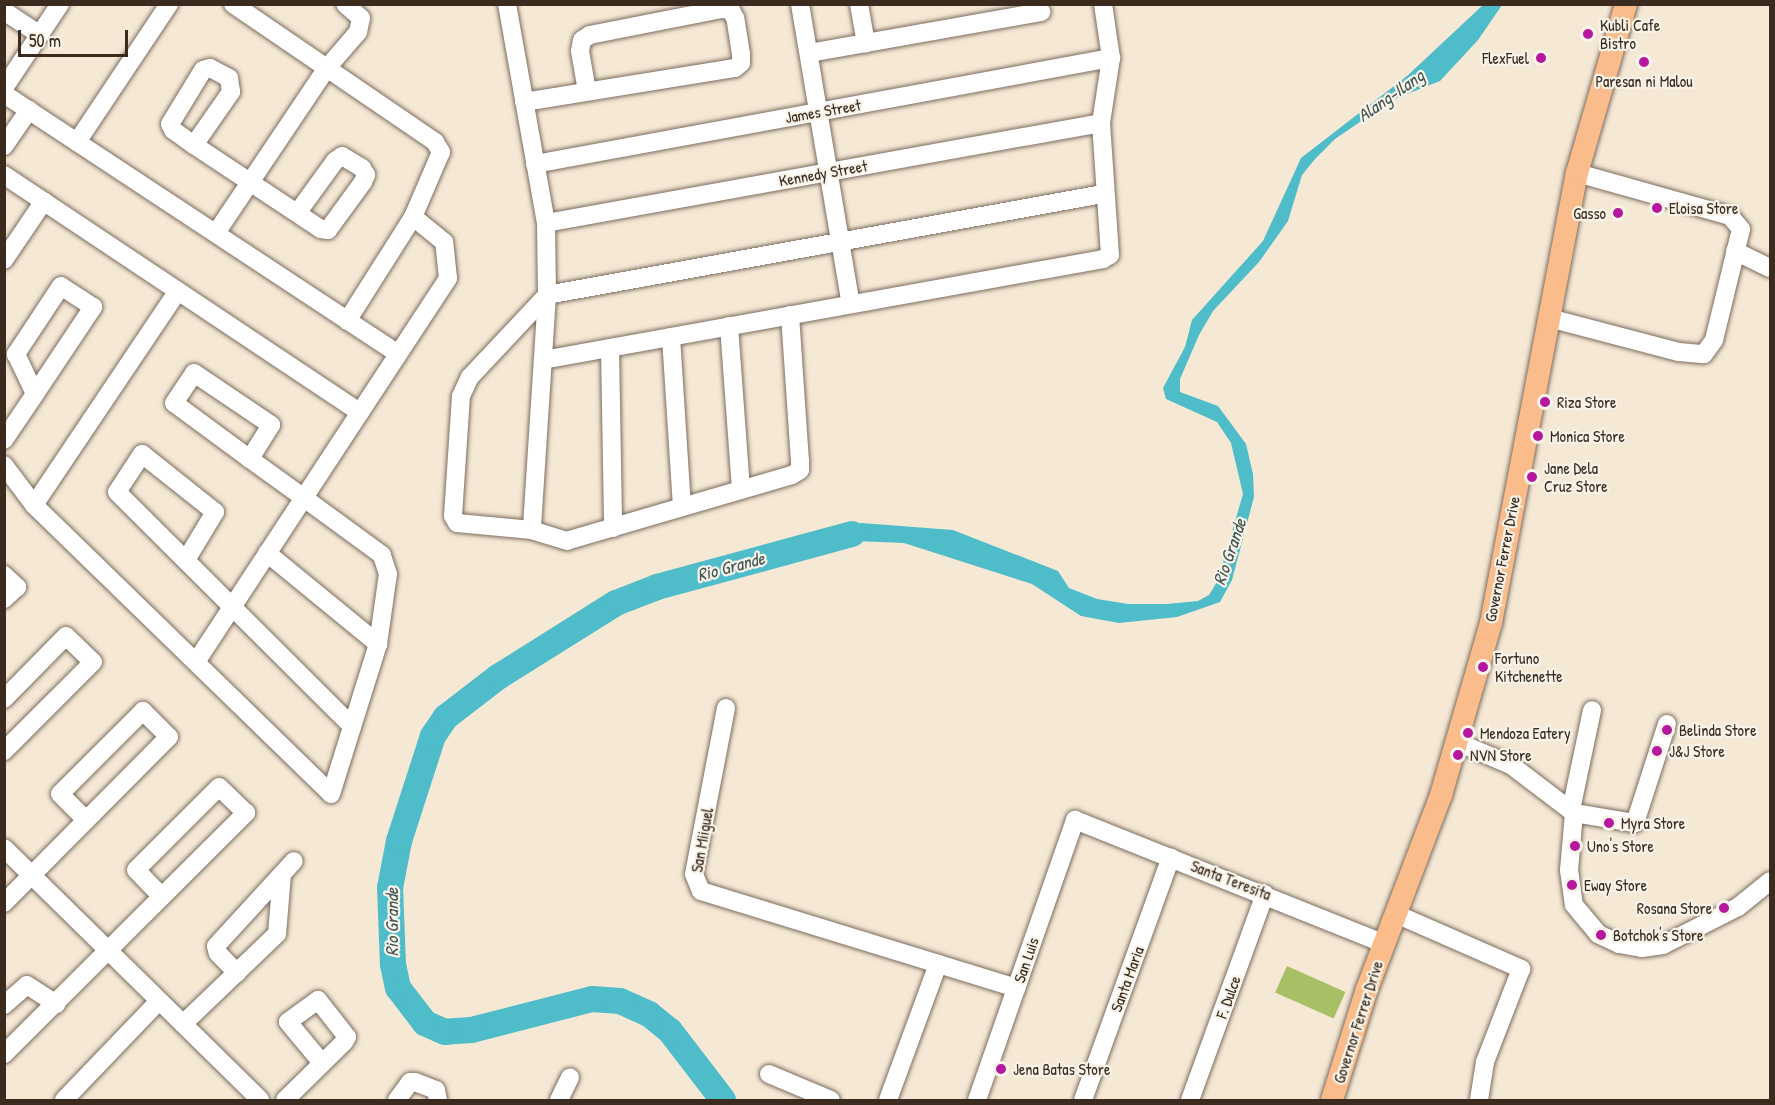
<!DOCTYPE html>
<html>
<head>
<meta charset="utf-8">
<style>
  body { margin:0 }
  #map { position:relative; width:1775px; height:1105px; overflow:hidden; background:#f5e8d5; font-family:"Patrick Hand",sans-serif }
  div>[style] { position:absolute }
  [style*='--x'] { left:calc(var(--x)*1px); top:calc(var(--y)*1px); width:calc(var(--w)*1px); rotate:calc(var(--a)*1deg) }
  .green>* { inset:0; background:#a8c065; transform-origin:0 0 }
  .water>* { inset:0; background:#4fbcca }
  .river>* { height:26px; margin:-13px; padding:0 13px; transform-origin:13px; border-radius:13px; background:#4fbcca }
  .roads { filter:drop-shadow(0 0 2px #7c6c5e) drop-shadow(0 0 2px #7c6c5e) }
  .minor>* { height:18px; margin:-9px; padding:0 9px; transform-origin:9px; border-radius:9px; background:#fff }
  .major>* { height:22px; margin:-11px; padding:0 11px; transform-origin:11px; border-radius:11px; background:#f9bc8a }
  .dots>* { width:16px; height:16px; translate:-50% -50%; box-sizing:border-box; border:3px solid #f7f3e8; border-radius:50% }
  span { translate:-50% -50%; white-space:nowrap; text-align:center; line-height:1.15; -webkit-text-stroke:4.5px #f7f3e8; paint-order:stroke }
  .poi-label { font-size:16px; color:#3b2a1e }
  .left { translate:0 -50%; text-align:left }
  .right { translate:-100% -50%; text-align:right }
  .street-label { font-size:16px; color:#3b2a1e }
  .water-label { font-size:18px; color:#415652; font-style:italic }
  .frame { position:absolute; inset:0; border:6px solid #3b2a1e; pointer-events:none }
  .scale { position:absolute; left:18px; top:30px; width:110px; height:27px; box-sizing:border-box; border:3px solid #3b2a1e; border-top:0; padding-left:8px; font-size:18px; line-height:21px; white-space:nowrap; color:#3b2a1e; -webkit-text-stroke:4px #f7f3e8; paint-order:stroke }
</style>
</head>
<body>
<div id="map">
  <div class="green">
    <i style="left:1287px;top:966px;width:64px;height:29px;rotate:24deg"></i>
  </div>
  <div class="water">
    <i style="clip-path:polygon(1483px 5px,1502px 5px,1478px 40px,1440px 81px,1392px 100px,1335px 139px,1315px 159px,1302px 175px,1288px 221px,1259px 262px,1213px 311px,1199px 335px,1180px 379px,1180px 392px,1218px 406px,1246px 444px,1253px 474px,1254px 497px,1232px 580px,1220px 602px,1177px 617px,1119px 623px,1081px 616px,1032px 584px,904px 543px,855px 541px,821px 551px,819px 532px,861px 523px,953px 530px,1058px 571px,1069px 588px,1097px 599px,1128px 604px,1167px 604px,1198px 601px,1209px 595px,1218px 580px,1243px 494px,1231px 443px,1217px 422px,1166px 399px,1163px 388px,1185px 347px,1192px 320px,1263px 241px,1301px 158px,1407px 76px)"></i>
  </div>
  <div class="river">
    <i style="--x:723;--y:1100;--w:87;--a:-127.5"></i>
    <i style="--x:670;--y:1031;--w:27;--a:-141"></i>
    <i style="--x:649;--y:1014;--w:32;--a:-156"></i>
    <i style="--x:620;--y:1001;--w:28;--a:-176"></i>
    <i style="--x:592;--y:999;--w:125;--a:165.6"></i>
    <i style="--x:471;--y:1030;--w:26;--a:176"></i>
    <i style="--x:445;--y:1032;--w:22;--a:-156"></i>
    <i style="--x:425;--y:1023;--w:44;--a:-127.6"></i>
    <i style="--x:398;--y:988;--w:24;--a:-102"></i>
    <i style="--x:393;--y:965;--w:77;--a:-92.2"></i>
    <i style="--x:390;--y:888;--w:48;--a:-79.2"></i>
    <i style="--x:399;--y:841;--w:110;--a:-72.1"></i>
    <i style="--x:433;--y:736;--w:23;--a:-56"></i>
    <i style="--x:446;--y:717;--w:66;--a:-37.6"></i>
    <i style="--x:498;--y:677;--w:139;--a:-32.1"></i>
    <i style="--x:616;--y:603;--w:44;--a:-21.3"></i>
    <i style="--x:657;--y:587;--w:202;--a:-15.2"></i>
  </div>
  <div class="roads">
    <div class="minor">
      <i style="--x:233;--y:4;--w:245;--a:34.3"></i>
      <i style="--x:435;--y:142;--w:12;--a:59"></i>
      <i style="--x:441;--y:152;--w:71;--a:113.3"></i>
      <i style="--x:413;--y:217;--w:123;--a:122.4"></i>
      <i style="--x:507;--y:4;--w:222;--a:79.9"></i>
      <i style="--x:546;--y:223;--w:72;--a:89.2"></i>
      <i style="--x:547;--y:295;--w:235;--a:93.7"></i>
      <i style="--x:800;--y:4;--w:304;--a:80.4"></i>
      <i style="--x:859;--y:4;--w:40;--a:80"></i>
      <i style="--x:4;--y:11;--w:43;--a:33.7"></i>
      <i style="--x:809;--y:53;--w:236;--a:-10"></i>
      <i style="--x:4;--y:88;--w:101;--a:-56.3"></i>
      <i style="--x:4;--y:94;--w:472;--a:33.4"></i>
      <i style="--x:524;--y:102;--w:214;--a:-9.2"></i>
      <i style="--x:735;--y:68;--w:8;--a:-40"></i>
      <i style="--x:741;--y:63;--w:9;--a:-90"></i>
      <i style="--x:741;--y:54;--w:36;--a:-99"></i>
      <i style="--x:735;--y:18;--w:9;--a:-117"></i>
      <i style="--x:731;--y:10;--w:9;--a:-174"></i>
      <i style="--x:722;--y:9;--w:135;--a:168.9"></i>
      <i style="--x:590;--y:35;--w:9;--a:148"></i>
      <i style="--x:582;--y:40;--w:11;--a:100"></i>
      <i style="--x:580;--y:51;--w:41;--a:80.1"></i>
      <i style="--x:77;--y:142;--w:166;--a:-56.3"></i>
      <i style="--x:194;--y:145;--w:65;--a:-55.1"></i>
      <i style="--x:231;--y:92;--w:14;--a:-98"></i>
      <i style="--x:229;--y:78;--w:21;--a:-152"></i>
      <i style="--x:210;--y:68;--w:7;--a:164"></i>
      <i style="--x:203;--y:70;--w:63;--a:121.4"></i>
      <i style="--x:170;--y:124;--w:7;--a:63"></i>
      <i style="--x:173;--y:130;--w:26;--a:36"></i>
      <i style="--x:194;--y:145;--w:152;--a:33.5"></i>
      <i style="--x:321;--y:229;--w:7;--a:8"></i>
      <i style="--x:328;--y:230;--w:59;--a:-53.9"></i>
      <i style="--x:363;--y:182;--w:8;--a:-67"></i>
      <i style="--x:366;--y:175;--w:8;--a:-120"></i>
      <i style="--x:362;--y:168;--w:23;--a:-149"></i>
      <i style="--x:342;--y:156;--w:9;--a:144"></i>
      <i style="--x:335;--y:161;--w:63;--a:126"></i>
      <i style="--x:4;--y:146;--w:44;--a:-55.2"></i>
      <i style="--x:535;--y:164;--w:586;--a:-10.43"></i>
      <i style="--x:4;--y:175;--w:428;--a:33.7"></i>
      <i style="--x:546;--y:223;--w:564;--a:-10.21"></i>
      <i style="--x:216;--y:233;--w:199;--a:-56.1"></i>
      <i style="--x:327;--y:68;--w:48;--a:-49.3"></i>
      <i style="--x:358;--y:32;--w:14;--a:-78"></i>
      <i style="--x:361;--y:18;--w:21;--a:-139"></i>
      <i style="--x:1735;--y:251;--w:39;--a:26"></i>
      <i style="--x:4;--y:260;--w:71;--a:-55.9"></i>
      <i style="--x:790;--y:315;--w:145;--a:86.1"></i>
      <i style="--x:800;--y:460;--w:10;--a:90"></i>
      <i style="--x:800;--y:470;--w:9;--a:148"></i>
      <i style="--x:792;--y:475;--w:234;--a:163.7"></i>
      <i style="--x:567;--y:541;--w:37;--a:-163"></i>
      <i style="--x:532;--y:530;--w:75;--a:-174.7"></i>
      <i style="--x:457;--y:523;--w:8;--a:-120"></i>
      <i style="--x:453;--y:516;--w:120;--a:-86.2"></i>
      <i style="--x:461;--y:396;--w:21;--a:-65"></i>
      <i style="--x:470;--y:377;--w:112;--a:-46.8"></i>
      <i style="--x:547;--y:295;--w:565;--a:-10.3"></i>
      <i style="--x:1549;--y:318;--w:134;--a:14.7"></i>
      <i style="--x:1679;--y:352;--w:25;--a:5"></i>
      <i style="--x:1704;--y:354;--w:17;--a:-54"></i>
      <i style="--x:1714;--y:340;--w:114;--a:-76.3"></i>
      <i style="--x:1741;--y:229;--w:17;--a:-130"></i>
      <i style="--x:1730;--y:216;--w:159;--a:-164.3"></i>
      <i style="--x:729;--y:326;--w:163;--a:85.8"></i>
      <i style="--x:671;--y:337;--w:170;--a:86.3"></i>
      <i style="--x:610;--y:348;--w:180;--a:89"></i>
      <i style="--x:543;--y:360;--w:569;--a:-10.22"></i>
      <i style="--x:1103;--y:259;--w:8;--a:-30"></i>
      <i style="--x:1110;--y:255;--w:132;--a:-93.9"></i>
      <i style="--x:1101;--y:123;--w:66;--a:-81.3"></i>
      <i style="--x:1111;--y:58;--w:55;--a:-98.4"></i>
      <i style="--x:4;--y:440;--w:55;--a:-56"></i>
      <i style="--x:35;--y:394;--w:105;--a:-56.3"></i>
      <i style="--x:93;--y:307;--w:38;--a:-147"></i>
      <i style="--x:61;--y:286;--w:82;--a:123.5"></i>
      <i style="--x:16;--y:354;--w:44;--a:64.6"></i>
      <i style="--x:4;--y:465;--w:50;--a:53.1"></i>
      <i style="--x:34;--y:505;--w:414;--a:44.2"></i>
      <i style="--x:331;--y:794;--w:157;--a:-72.6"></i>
      <i style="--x:378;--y:644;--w:71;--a:-81.9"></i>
      <i style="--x:388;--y:574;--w:20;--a:-108"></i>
      <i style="--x:382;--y:555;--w:97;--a:-143.8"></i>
      <i style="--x:304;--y:498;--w:67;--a:-144.2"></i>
      <i style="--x:250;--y:459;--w:94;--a:-143.6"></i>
      <i style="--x:174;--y:403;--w:36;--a:-56"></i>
      <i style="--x:194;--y:373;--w:93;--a:34"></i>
      <i style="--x:271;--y:425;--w:40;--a:122"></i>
      <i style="--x:34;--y:505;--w:258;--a:-56.1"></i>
      <i style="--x:267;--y:553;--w:144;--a:39.3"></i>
      <i style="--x:186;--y:560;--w:56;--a:-58.9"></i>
      <i style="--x:215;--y:512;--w:93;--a:-141.5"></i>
      <i style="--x:142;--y:454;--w:45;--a:123.3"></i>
      <i style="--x:117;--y:492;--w:332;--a:44.9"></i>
      <i style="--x:4;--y:575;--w:18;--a:43"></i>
      <i style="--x:17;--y:587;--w:18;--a:137"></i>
      <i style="--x:196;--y:662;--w:459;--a:-56.7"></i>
      <i style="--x:448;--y:278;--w:36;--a:-96"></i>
      <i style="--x:444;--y:242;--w:40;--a:-141"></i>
      <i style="--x:4;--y:699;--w:88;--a:-45.5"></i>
      <i style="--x:66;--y:636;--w:37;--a:44"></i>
      <i style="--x:93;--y:662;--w:126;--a:135"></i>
      <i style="--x:726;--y:708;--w:169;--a:100.9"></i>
      <i style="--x:694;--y:874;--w:18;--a:68"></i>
      <i style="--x:701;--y:891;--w:330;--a:17.1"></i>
      <i style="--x:1457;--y:742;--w:59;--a:23.1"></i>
      <i style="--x:1511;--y:765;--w:79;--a:37.3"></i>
      <i style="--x:1574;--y:813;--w:57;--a:95"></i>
      <i style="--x:1569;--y:870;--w:35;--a:82"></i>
      <i style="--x:1574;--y:905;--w:38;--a:50"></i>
      <i style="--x:1598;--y:934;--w:23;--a:25"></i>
      <i style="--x:1619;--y:944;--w:23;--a:10"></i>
      <i style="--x:1642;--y:948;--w:21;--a:-8"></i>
      <i style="--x:1663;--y:945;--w:84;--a:-26.9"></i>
      <i style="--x:1738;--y:907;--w:41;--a:-39.1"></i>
      <i style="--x:1571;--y:810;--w:102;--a:-78.1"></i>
      <i style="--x:1574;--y:813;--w:62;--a:9.3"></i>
      <i style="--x:1635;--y:823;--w:104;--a:-72.1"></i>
      <i style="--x:4;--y:848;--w:359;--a:44.5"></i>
      <i style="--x:4;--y:903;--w:234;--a:-45.2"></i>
      <i style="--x:169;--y:737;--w:37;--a:-135"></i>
      <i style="--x:143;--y:711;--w:117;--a:135"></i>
      <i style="--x:60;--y:794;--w:37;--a:45"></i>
      <i style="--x:1396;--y:914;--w:137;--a:23.7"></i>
      <i style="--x:1521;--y:969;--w:100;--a:111.2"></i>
      <i style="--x:1485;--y:1062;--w:38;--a:99"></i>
      <i style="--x:237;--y:973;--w:28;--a:-134"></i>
      <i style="--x:218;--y:953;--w:7;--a:-106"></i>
      <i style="--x:216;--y:946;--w:115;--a:-47.5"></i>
      <i style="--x:4;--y:1005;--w:30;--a:-41"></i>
      <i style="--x:27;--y:985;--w:35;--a:33"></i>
      <i style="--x:183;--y:1024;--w:130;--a:-43.8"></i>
      <i style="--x:277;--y:934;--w:60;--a:-85.2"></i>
      <i style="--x:4;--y:1054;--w:342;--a:-44.9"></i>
      <i style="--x:246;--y:813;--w:37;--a:-136"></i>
      <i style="--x:219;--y:787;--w:117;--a:135"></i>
      <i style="--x:136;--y:870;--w:37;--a:46"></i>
      <i style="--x:769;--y:1074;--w:67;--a:22.8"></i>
      <i style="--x:64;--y:1100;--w:137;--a:-46.2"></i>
      <i style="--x:285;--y:1100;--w:83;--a:-44.5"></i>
      <i style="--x:344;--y:1042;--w:6;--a:-59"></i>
      <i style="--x:347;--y:1037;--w:47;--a:-128.1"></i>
      <i style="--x:318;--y:1000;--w:37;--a:144"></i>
      <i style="--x:288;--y:1022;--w:53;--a:50.3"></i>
      <i style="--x:397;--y:1100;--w:22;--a:-54"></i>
      <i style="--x:410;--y:1082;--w:5;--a:0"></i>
      <i style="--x:415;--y:1082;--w:22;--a:21"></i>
      <i style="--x:436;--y:1090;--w:10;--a:79"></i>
      <i style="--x:559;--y:1100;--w:25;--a:-64"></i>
      <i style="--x:888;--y:1100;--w:145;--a:-69.8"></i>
      <i style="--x:977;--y:1100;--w:297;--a:-70.7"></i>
      <i style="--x:1075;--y:820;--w:334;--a:21.8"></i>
      <i style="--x:1083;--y:1100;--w:258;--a:-70.1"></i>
      <i style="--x:1190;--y:1100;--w:219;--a:-70"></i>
    </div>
    <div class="major">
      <i style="--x:1332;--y:1100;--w:116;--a:-72.5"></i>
      <i style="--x:1367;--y:989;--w:208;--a:-69.1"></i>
      <i style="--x:1441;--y:795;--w:179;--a:-73.8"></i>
      <i style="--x:1491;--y:623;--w:458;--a:-79.2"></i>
      <i style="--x:1577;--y:173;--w:176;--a:-73.8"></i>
    </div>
  </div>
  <div class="dots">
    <i style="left:1588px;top:34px;background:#b5179e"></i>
    <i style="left:1541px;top:58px;background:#b5179e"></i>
    <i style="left:1644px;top:62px;background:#b5179e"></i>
    <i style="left:1657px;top:208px;background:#b5179e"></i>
    <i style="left:1618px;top:213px;background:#b5179e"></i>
    <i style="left:1545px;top:402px;background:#b5179e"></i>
    <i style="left:1538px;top:436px;background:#b5179e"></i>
    <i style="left:1532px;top:477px;background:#b5179e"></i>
    <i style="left:1483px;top:667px;background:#b5179e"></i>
    <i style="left:1667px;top:730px;background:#b5179e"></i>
    <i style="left:1468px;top:733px;background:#b5179e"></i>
    <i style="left:1657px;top:751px;background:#b5179e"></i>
    <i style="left:1458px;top:755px;background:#b5179e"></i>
    <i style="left:1609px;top:823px;background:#b5179e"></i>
    <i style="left:1575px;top:846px;background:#b5179e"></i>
    <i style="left:1572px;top:885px;background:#b5179e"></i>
    <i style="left:1724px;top:908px;background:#b5179e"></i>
    <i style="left:1601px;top:935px;background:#b5179e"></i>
    <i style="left:1001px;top:1069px;background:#b5179e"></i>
  </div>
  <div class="poi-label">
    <span class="left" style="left:1600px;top:34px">Kubli Cafe<br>Bistro</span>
    <span class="right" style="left:1529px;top:58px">FlexFuel</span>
    <span style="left:1644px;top:81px">Paresan ni Malou</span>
    <span class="left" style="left:1669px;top:208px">Eloisa Store</span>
    <span class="right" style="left:1606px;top:213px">Gasso</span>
    <span class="left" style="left:1557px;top:402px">Riza Store</span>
    <span class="left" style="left:1550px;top:436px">Monica Store</span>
    <span class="left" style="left:1544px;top:477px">Jane Dela<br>Cruz Store</span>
    <span class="left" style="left:1495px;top:667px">Fortuno<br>Kitchenette</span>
    <span class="left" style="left:1679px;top:730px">Belinda Store</span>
    <span class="left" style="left:1480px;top:733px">Mendoza Eatery</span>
    <span class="left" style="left:1669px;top:751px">J&amp;J Store</span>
    <span class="left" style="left:1470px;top:755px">NVN Store</span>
    <span class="left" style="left:1621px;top:823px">Myra Store</span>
    <span class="left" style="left:1587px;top:846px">Uno's Store</span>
    <span class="left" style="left:1584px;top:885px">Eway Store</span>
    <span class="right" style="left:1712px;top:908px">Rosana Store</span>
    <span class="left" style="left:1613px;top:935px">Botchok's Store</span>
    <span class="left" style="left:1013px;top:1069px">Jena Batas Store</span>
  </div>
  <div class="street-label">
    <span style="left:823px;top:111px;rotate:-10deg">James Street</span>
    <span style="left:823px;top:173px;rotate:-10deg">Kennedy Street</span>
    <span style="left:1502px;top:559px;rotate:-79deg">Governor Ferrer Drive</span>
    <span style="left:702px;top:840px;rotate:-80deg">San Miiguel</span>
    <span style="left:1231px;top:880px;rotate:21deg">Santa Teresita</span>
    <span style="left:1026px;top:960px;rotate:-71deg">San Luis</span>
    <span style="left:1127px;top:979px;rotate:-70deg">Santa Maria</span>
    <span style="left:1228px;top:997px;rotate:-70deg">F. Dulce</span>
    <span style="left:1358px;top:1022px;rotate:-72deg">Governor Ferrer Drive</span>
  </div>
  <div class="water-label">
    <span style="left:1391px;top:96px;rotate:-35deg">Alang-Ilang</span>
    <span style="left:1230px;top:552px;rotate:-71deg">Rio Grande</span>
    <span style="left:731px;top:567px;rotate:-15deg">Rio Grande</span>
    <span style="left:392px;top:922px;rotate:-90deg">Rio Grande</span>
  </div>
  <div class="frame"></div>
  <div class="scale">50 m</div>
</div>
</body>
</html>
